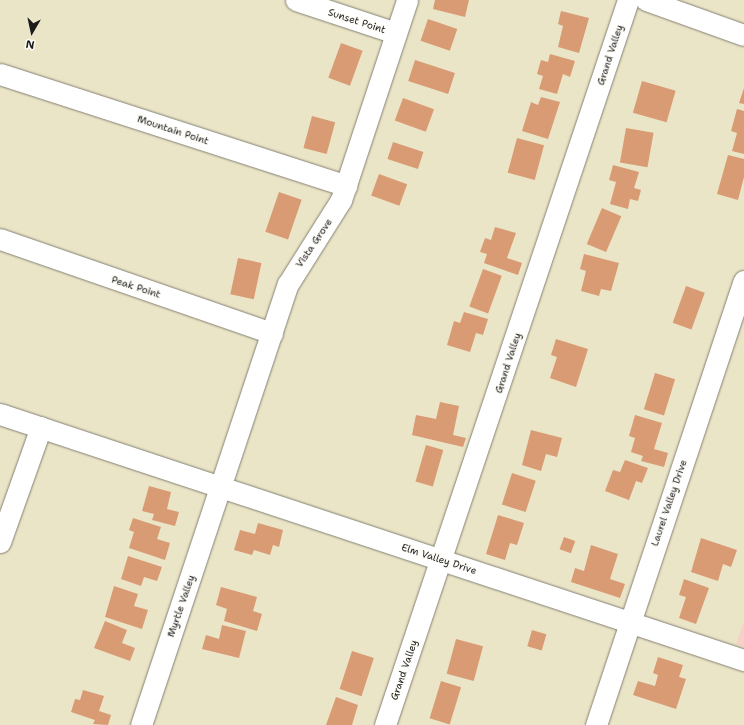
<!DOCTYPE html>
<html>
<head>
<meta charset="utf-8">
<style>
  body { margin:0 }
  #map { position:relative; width:744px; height:725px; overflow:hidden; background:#ebe5c8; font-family:"Shantell Sans",sans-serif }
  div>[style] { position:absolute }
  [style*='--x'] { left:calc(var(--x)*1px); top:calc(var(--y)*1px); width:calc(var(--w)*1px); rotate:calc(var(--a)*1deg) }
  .built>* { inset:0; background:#f6d1c5 }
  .building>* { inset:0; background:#d99b74; transform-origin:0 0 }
  .roads { filter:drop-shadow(0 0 1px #848072) drop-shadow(0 0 1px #848072) }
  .minor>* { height:21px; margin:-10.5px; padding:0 10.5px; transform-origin:10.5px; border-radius:10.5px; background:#fff }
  span { translate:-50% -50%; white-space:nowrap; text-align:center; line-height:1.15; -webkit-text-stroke:3px #fdfcf7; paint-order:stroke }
  .street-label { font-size:10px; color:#1c1c1c }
  .north { position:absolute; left:12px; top:12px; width:40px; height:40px; -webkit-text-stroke:3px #fdfcf7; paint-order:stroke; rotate:189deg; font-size:11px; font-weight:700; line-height:16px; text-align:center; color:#1c1c1c }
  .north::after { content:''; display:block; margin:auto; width:14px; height:18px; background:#1c1c1c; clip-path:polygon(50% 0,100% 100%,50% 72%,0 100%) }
</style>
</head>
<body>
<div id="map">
  <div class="built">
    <i style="clip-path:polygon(744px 621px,744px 647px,736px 644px)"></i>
  </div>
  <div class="building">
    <i style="clip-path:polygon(435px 0,469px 0,465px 17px,433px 9px)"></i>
    <i style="clip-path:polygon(561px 11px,589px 18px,579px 53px,558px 47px,563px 26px,558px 24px)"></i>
    <i style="left:428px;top:19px;width:31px;height:23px;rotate:19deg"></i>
    <i style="left:341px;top:43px;width:23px;height:37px;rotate:20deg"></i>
    <i style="clip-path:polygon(550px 54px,575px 61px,570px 77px,563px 74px,557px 94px,539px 89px,543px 76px,537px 74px,541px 60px,548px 62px)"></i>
    <i style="left:415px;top:60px;width:42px;height:22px;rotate:18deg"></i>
    <i style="left:642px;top:81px;width:35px;height:33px;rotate:16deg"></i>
    <i style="clip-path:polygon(744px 88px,744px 104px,739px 103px)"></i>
    <i style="clip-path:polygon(541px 97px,560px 102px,548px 139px,522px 131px,531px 102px,538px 105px)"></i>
    <i style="left:403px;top:98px;width:33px;height:24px;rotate:20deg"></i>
    <i style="clip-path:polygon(737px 109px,744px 111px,744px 154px,732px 151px,737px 133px,731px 131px)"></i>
    <i style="left:312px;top:116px;width:24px;height:33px;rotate:15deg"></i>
    <i style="left:626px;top:128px;width:28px;height:35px;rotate:10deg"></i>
    <i style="left:517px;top:138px;width:28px;height:36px;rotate:15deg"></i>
    <i style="left:393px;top:142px;width:32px;height:18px;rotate:18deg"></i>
    <i style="clip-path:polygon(728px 155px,744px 159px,744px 177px,738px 200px,717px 194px)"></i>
    <i style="clip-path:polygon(613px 165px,639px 172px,634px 188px,641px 190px,638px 201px,630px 199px,628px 209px,610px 204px,616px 182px,609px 180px)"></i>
    <i style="left:379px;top:174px;width:30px;height:23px;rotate:20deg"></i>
    <i style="left:279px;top:192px;width:24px;height:42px;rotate:19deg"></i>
    <i style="left:602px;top:208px;width:21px;height:39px;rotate:23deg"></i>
    <i style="clip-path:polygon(495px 227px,516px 233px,507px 258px,522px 263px,518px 275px,484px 263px,487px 254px,480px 252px,485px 238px,491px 240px)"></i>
    <i style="clip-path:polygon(584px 254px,619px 263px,611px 291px,601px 289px,599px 296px,581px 291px,586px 271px,580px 269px)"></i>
    <i style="left:238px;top:258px;width:24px;height:37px;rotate:12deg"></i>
    <i style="left:483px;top:269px;width:20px;height:40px;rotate:20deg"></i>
    <i style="left:686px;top:286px;width:20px;height:39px;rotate:20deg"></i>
    <i style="clip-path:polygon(464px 312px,488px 319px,483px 335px,476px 333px,470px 352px,447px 345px,454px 321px,460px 323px)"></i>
    <i style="clip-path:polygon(556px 339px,588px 349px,576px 387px,550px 378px,557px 357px,551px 355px)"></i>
    <i style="left:655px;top:373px;width:21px;height:38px;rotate:17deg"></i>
    <i style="clip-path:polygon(440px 402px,459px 406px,453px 435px,466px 438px,463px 447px,412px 435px,416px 415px,436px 419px)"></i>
    <i style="clip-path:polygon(635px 415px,662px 423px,654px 449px,668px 453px,664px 467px,641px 461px,643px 456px,631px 452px,635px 438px,629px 436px)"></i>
    <i style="clip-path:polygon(531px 430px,562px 438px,557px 457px,546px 454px,541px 471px,522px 465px)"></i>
    <i style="left:426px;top:445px;width:18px;height:38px;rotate:16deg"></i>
    <i style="clip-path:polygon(625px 460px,648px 468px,642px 483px,636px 481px,629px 500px,605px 491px,613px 470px,620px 472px)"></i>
    <i style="left:512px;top:473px;width:25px;height:33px;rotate:18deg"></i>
    <i style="clip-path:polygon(149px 486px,171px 492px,167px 509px,179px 512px,175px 526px,152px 520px,154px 514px,142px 511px)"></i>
    <i style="clip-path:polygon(498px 515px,524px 523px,517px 545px,510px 543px,505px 560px,486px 554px)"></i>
    <i style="clip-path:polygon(133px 518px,161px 527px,157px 539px,170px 543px,165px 560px,129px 548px,134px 532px,129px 530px)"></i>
    <i style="clip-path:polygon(258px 523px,283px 530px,279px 547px,273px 545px,270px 555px,254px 550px,252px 555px,234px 550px,240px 530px,255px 534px)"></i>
    <i style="left:564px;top:537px;width:12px;height:13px;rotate:20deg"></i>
    <i style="clip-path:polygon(701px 538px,737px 550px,731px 567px,723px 564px,718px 581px,691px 572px)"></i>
    <i style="clip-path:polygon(591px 545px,618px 554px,610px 579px,625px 584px,620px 598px,571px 582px,575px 568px,584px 571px)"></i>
    <i style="clip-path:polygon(128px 556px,162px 567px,157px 581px,144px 577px,141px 586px,121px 579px)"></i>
    <i style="clip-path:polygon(684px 579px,709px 588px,696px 624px,679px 618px,686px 597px,679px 595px)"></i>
    <i style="clip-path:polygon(114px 586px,138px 594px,134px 606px,148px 610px,142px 629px,105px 617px)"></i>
    <i style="clip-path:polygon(221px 587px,257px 597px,253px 611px,262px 614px,257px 631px,224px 621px,227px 609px,216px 605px)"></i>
    <i style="clip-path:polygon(105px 621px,127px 630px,122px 643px,135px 648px,130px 661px,94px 648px)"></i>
    <i style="clip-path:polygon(222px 625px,246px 631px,239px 658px,202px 649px,206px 635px,219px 639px)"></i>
    <i style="left:532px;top:630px;width:15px;height:17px;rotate:16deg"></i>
    <i style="left:456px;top:639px;width:28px;height:36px;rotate:15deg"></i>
    <i style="left:352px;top:651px;width:23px;height:40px;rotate:18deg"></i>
    <i style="clip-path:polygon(658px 657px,683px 665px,679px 677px,686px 679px,676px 709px,633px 695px,638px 681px,655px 686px,658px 675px,653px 673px)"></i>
    <i style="left:441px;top:681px;width:21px;height:39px;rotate:17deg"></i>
    <i style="clip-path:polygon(83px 690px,104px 696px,99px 711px,111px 715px,108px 725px,93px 724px,95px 720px,71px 712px,75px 699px,80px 700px)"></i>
    <i style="clip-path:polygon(336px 697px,358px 705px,352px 725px,326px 725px)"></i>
  </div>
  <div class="roads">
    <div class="minor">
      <i style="--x:296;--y:0;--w:105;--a:18.3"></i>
      <i style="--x:646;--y:0;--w:104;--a:19.7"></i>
      <i style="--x:0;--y:74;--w:364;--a:17.9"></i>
      <i style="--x:0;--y:239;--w:288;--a:19.1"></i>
      <i style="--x:0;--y:414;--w:784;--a:18.3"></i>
      <i style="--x:0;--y:542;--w:122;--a:-70.4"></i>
      <i style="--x:141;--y:725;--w:465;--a:-71.6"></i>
      <i style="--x:288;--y:284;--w:99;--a:-57.8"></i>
      <i style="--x:341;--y:200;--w:211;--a:-71.7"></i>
      <i style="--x:385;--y:725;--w:765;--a:-71.47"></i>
      <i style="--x:596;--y:725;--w:468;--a:-71.6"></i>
    </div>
  </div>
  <div class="street-label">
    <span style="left:357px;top:21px;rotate:18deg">Sunset Point</span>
    <span style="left:610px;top:55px;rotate:-72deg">Grand Valley</span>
    <span style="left:173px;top:130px;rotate:18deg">Mountain Point</span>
    <span style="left:314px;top:243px;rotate:-56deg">Vista Grove</span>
    <span style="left:136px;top:287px;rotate:18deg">Peak Point</span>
    <span style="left:508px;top:363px;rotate:-72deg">Grand Valley</span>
    <span style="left:669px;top:503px;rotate:-71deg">Laurel Valley Drive</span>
    <span style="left:439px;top:559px;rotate:18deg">Elm Valley Drive</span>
    <span style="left:181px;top:606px;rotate:-71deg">Myrtle Valley</span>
    <span style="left:404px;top:670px;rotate:-71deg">Grand Valley</span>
  </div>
  <div class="north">N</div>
</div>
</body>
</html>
